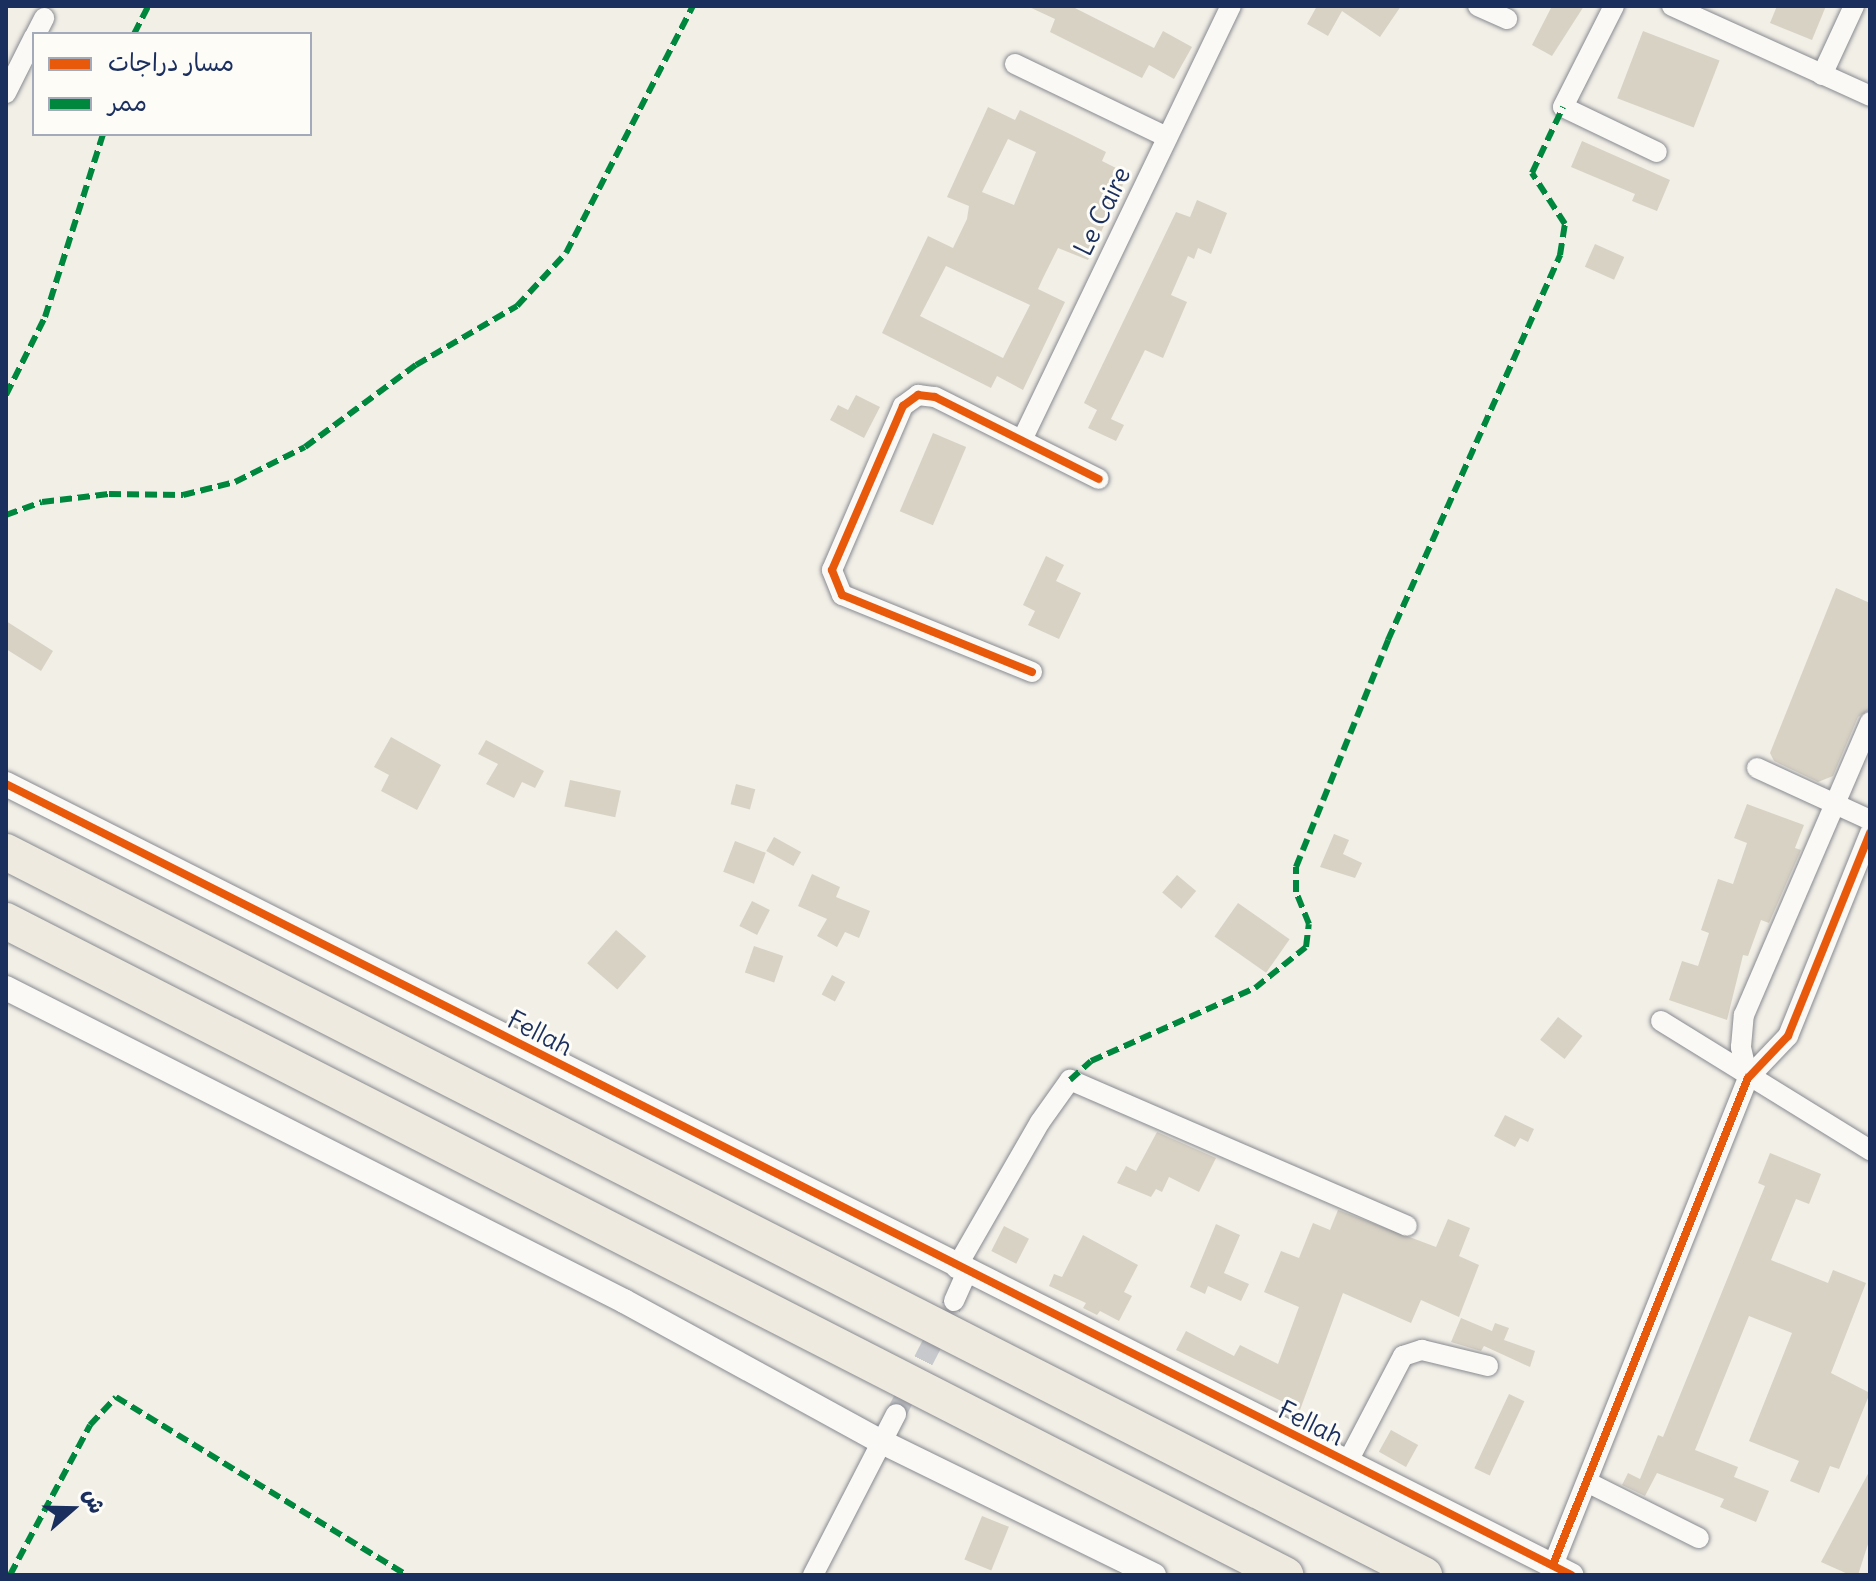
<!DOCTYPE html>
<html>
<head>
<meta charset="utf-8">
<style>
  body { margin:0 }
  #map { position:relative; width:1876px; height:1581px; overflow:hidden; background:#f2efe7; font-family:Delius,"Playpen Sans Arabic",sans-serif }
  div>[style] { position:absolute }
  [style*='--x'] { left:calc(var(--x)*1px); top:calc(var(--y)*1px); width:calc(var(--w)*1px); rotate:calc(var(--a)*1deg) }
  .building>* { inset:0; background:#d8d2c5; transform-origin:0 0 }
  .minor-tunnel>* { height:20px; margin-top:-10px; transform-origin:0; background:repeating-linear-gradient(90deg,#c7c9cc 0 20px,transparent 0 30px) }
  .roads { filter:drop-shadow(0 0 2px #888a90) drop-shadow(0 0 2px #888a90) }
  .minor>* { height:20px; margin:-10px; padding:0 10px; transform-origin:10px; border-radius:10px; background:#faf9f6 }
  .tertiary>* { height:24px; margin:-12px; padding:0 12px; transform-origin:12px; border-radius:12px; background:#faf9f6 }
  .motorway>* { height:36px; margin:-18px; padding:0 18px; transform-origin:18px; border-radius:18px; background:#eeeadf }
  .quiet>* { height:6px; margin-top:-3px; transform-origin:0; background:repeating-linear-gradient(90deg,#00873e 0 12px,transparent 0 18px) }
  .cycleway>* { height:8px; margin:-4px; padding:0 4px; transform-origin:4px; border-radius:4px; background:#e8590c }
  span { translate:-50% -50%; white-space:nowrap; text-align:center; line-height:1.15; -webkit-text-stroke:6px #fdfcf7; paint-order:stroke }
  .street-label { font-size:26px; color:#1b2f5e }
  .frame { position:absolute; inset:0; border:8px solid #1b2f5e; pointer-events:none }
  .legend { position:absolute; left:32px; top:32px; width:280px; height:104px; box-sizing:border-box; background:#fdfcf7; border:2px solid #a3aaba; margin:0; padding:10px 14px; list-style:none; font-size:24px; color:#1b2f5e }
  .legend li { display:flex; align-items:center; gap:16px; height:40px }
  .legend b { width:40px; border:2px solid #a3aaba }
  .north { position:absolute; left:32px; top:1469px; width:80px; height:80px; -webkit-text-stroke:6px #fdfcf7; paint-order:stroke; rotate:70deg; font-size:22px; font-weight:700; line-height:32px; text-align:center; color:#1b2f5e }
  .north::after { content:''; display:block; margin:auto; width:28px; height:36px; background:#1b2f5e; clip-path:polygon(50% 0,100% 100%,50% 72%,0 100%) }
</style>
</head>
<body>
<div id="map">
  <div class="building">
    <i style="clip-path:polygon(1027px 6px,1071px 6px,1154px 48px,1163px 31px,1192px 47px,1174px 79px,1149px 65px,1142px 78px,1050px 32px,1055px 19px)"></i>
    <i style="clip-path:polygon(1317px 6px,1401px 6px,1380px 37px,1342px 11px,1328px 36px,1307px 24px)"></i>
    <i style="clip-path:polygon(1552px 6px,1584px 6px,1552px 56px,1532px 45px)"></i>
    <i style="clip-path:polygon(1777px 6px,1826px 6px,1812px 40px,1770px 23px)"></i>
    <i style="left:1643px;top:31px;width:82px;height:72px;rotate:21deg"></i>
    <i style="clip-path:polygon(evenodd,988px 107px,1015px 120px,1020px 110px,1072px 135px,1106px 152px,1102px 161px,1128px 174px,1088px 260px,1058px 248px,1043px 278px,1038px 289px,1065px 302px,1023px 390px,997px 376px,991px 388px,882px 333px,928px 236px,953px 248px,967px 219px,969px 206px,947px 197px,988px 107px,1008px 139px,1036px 152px,1014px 205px,982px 192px,1008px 139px,988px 107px,946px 266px,1030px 305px,1003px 358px,920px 316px,946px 266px)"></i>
    <i style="clip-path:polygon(1582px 141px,1670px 180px,1657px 211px,1632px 201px,1635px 194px,1571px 167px)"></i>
    <i style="clip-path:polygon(1197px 200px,1227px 213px,1211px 254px,1198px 248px,1194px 259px,1188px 256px,1171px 295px,1187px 302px,1163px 358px,1145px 350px,1111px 419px,1124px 425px,1116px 441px,1088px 428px,1097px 410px,1084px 403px,1176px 212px,1190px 217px)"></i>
    <i style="left:1595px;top:244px;width:32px;height:25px;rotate:24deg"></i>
    <i style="clip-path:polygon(856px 395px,880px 407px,864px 438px,830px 420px,838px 405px,848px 410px)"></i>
    <i style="left:933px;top:433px;width:36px;height:85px;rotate:23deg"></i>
    <i style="clip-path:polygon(1046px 556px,1064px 565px,1056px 581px,1081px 593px,1059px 639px,1028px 625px,1035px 611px,1023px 605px)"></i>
    <i style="clip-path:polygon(1836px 588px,1870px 603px,1870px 709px,1858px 717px,1833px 776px,1818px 782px,1774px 761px,1770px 753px)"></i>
    <i style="clip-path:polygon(6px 621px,53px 651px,41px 671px,6px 649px)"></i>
    <i style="clip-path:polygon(391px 737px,441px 765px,417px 810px,381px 791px,389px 775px,374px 767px)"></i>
    <i style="clip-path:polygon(486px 740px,544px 771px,535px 788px,522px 782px,514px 798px,486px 784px,498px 764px,478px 754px)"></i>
    <i style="left:570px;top:780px;width:52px;height:27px;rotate:12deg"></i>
    <i style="left:736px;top:784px;width:20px;height:21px;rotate:15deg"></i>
    <i style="clip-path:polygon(1747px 804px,1804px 825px,1795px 848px,1801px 850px,1769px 923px,1761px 920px,1748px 956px,1743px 955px,1727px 1020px,1669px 1000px,1682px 961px,1698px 966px,1709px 933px,1701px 930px,1718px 879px,1733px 884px,1747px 843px,1734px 838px)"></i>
    <i style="clip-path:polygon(1334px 834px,1349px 840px,1343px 854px,1362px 863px,1355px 878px,1320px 867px)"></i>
    <i style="left:774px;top:837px;width:31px;height:16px;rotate:29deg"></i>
    <i style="left:735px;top:841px;width:33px;height:33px;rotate:21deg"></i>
    <i style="clip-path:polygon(812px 874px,840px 887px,836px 897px,870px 911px,859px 938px,845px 932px,837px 947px,817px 936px,827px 919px,798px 906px)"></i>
    <i style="left:1177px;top:875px;width:25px;height:23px;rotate:40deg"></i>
    <i style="left:752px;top:901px;width:20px;height:28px;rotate:27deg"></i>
    <i style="left:1238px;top:903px;width:63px;height:41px;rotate:35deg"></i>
    <i style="left:616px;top:930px;width:40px;height:44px;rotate:41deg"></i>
    <i style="left:754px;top:946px;width:31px;height:28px;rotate:19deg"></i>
    <i style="left:832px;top:975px;width:15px;height:22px;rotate:28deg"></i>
    <i style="left:1558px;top:1017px;width:31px;height:29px;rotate:38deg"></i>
    <i style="clip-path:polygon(1505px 1115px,1534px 1129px,1528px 1142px,1520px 1138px,1515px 1147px,1494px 1136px)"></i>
    <i style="clip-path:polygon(1157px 1132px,1216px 1158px,1199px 1192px,1169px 1177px,1162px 1192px,1156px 1189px,1151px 1197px,1117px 1183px,1126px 1166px,1136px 1171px)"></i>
    <i style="clip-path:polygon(1770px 1153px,1821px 1174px,1809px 1204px,1796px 1199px,1771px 1260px,1828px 1283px,1833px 1270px,1866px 1283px,1831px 1373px,1870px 1393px,1839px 1469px,1830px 1466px,1819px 1493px,1790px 1481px,1799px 1461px,1749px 1441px,1792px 1333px,1749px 1316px,1695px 1450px,1738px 1467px,1734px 1477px,1769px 1491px,1756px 1522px,1720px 1507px,1724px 1499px,1657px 1473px,1645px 1496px,1622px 1485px,1628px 1473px,1640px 1479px,1658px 1435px,1663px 1437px,1765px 1186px,1758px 1183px)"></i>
    <i style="clip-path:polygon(1338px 1210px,1436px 1247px,1448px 1219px,1470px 1228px,1459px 1256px,1479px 1265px,1459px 1317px,1421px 1300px,1411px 1323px,1343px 1293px,1300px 1410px,1176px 1350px,1186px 1331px,1234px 1356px,1240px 1345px,1278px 1364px,1299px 1307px,1264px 1292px,1281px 1251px,1299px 1258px,1313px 1223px,1330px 1230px)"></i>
    <i style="clip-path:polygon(1216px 1224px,1240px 1235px,1224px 1273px,1249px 1284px,1241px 1301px,1208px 1286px,1205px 1294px,1190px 1287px)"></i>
    <i style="left:1004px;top:1226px;width:28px;height:28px;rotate:27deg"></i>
    <i style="clip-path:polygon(1083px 1235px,1138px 1265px,1124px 1292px,1132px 1296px,1119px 1321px,1100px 1311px,1097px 1315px,1083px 1308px,1086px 1303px,1049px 1286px,1054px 1274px,1062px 1277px)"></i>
    <i style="clip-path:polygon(1461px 1318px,1492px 1331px,1495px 1323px,1509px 1328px,1504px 1340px,1535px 1351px,1530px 1367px,1484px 1346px,1481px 1351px,1451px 1342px)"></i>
    <i style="left:1509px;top:1394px;width:17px;height:82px;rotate:25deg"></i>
    <i style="left:1391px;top:1430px;width:31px;height:25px;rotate:29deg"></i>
    <i style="clip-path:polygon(1870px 1470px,1870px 1538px,1858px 1575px,1850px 1575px,1821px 1562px)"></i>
    <i style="left:982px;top:1516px;width:29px;height:47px;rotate:22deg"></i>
  </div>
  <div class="minor-tunnel">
    <i style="--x:896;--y:1414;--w:127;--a:-62.8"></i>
  </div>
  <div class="roads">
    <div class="minor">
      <i style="--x:1478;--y:6;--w:32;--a:24"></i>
      <i style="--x:1614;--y:6;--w:113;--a:116.8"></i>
      <i style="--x:1563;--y:107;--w:104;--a:25.6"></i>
      <i style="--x:1672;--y:6;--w:217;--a:24.4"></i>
      <i style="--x:36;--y:34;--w:18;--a:-63"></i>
      <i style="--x:1015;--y:64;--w:169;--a:25.7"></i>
      <i style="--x:1822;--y:75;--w:76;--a:-65.1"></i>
      <i style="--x:6;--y:93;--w:63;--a:-63.4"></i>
      <i style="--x:1022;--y:440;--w:482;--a:-64.3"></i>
      <i style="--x:1032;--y:672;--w:205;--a:-157.9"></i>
      <i style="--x:842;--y:595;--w:27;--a:-112"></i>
      <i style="--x:832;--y:570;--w:179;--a:-66.6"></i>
      <i style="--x:903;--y:406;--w:19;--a:-36"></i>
      <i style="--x:918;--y:395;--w:17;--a:7"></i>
      <i style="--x:935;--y:397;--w:183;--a:26.6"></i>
      <i style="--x:1757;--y:768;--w:124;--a:24.7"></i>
      <i style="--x:1661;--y:1021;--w:246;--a:31.7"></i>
      <i style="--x:1748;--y:1078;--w:32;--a:-103"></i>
      <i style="--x:1741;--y:1047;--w:32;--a:-85"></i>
      <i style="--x:1744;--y:1015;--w:319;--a:-66.7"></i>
      <i style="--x:956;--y:1268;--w:168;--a:-60.1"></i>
      <i style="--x:1040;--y:1122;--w:52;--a:-54.5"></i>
      <i style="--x:1070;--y:1080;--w:367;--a:23.4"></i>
      <i style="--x:954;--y:1301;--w:30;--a:-66"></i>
      <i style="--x:1347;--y:1463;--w:121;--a:-62.4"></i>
      <i style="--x:1403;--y:1356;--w:20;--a:-18"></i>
      <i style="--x:1422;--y:1350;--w:68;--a:13.6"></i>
      <i style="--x:1587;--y:1482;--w:125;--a:26.6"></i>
      <i style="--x:1553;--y:1565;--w:525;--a:-68.18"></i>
      <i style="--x:1748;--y:1078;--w:58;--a:-46.4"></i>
      <i style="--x:1788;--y:1036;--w:219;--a:-68"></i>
      <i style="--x:813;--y:1575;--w:181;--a:-62.7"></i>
    </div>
    <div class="tertiary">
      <i style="--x:6;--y:784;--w:1754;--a:26.81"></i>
      <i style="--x:6;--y:988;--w:693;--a:26.86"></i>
      <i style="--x:624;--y:1301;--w:294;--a:28.7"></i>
      <i style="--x:882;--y:1442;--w:303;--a:26.1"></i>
    </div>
    <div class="motorway">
      <i style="--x:6;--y:852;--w:1592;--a:27.02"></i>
      <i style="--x:6;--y:921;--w:1437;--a:27.08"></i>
    </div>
  </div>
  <div class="quiet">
    <i style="--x:134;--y:34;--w:31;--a:-63"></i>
    <i style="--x:6;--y:395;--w:87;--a:-63.4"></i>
    <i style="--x:45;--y:317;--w:192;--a:-72.4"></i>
    <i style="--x:6;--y:515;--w:38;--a:-20"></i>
    <i style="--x:42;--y:502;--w:67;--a:-6.8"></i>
    <i style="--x:109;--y:494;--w:74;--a:0.8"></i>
    <i style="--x:183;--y:495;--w:54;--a:-14"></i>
    <i style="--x:235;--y:482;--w:78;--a:-26.6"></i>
    <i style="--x:305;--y:447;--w:138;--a:-36.5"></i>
    <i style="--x:416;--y:365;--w:117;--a:-30.3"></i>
    <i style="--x:517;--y:306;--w:72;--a:-47.2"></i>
    <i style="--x:566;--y:253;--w:278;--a:-62.8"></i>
    <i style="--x:1070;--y:1080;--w:28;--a:-42"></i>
    <i style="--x:1091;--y:1061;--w:180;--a:-24"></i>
    <i style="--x:1255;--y:988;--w:65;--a:-38.8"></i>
    <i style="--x:1306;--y:947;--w:23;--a:-83"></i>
    <i style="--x:1309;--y:924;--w:35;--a:-112"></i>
    <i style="--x:1296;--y:892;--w:25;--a:-90"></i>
    <i style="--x:1296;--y:867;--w:245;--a:-67.9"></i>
    <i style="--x:1388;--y:640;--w:422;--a:-65.9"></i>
    <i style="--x:1560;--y:255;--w:31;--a:-81"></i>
    <i style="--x:1565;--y:224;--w:61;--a:-122.9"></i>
    <i style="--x:1532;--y:173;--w:73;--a:-64.8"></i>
    <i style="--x:10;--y:1575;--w:170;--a:-61.9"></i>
    <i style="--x:90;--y:1425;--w:38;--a:-47"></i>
    <i style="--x:116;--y:1397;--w:340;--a:31.5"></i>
  </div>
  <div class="cycleway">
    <i style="--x:1032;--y:672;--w:205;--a:-157.9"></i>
    <i style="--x:842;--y:595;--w:27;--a:-112"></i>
    <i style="--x:832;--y:570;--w:179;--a:-66.6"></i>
    <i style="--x:903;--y:406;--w:19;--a:-36"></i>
    <i style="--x:918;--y:395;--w:17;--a:7"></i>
    <i style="--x:935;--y:397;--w:183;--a:26.6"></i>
    <i style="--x:6;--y:784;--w:1754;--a:26.81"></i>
    <i style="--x:1553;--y:1565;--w:525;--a:-68.18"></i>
    <i style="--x:1748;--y:1078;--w:58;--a:-46.4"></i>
    <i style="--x:1788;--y:1036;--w:219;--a:-68"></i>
  </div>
  <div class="street-label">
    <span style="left:1102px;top:211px;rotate:-64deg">Le Caire</span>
    <span style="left:540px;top:1033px;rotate:27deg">Fellah</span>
    <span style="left:1311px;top:1423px;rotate:26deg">Fellah</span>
  </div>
  <div class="frame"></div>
  <ul class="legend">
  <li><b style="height:10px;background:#e8590c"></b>مسار دراجات</li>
  <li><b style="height:10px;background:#00873e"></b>ممر</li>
  </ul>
  <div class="north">ش</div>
</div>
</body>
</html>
